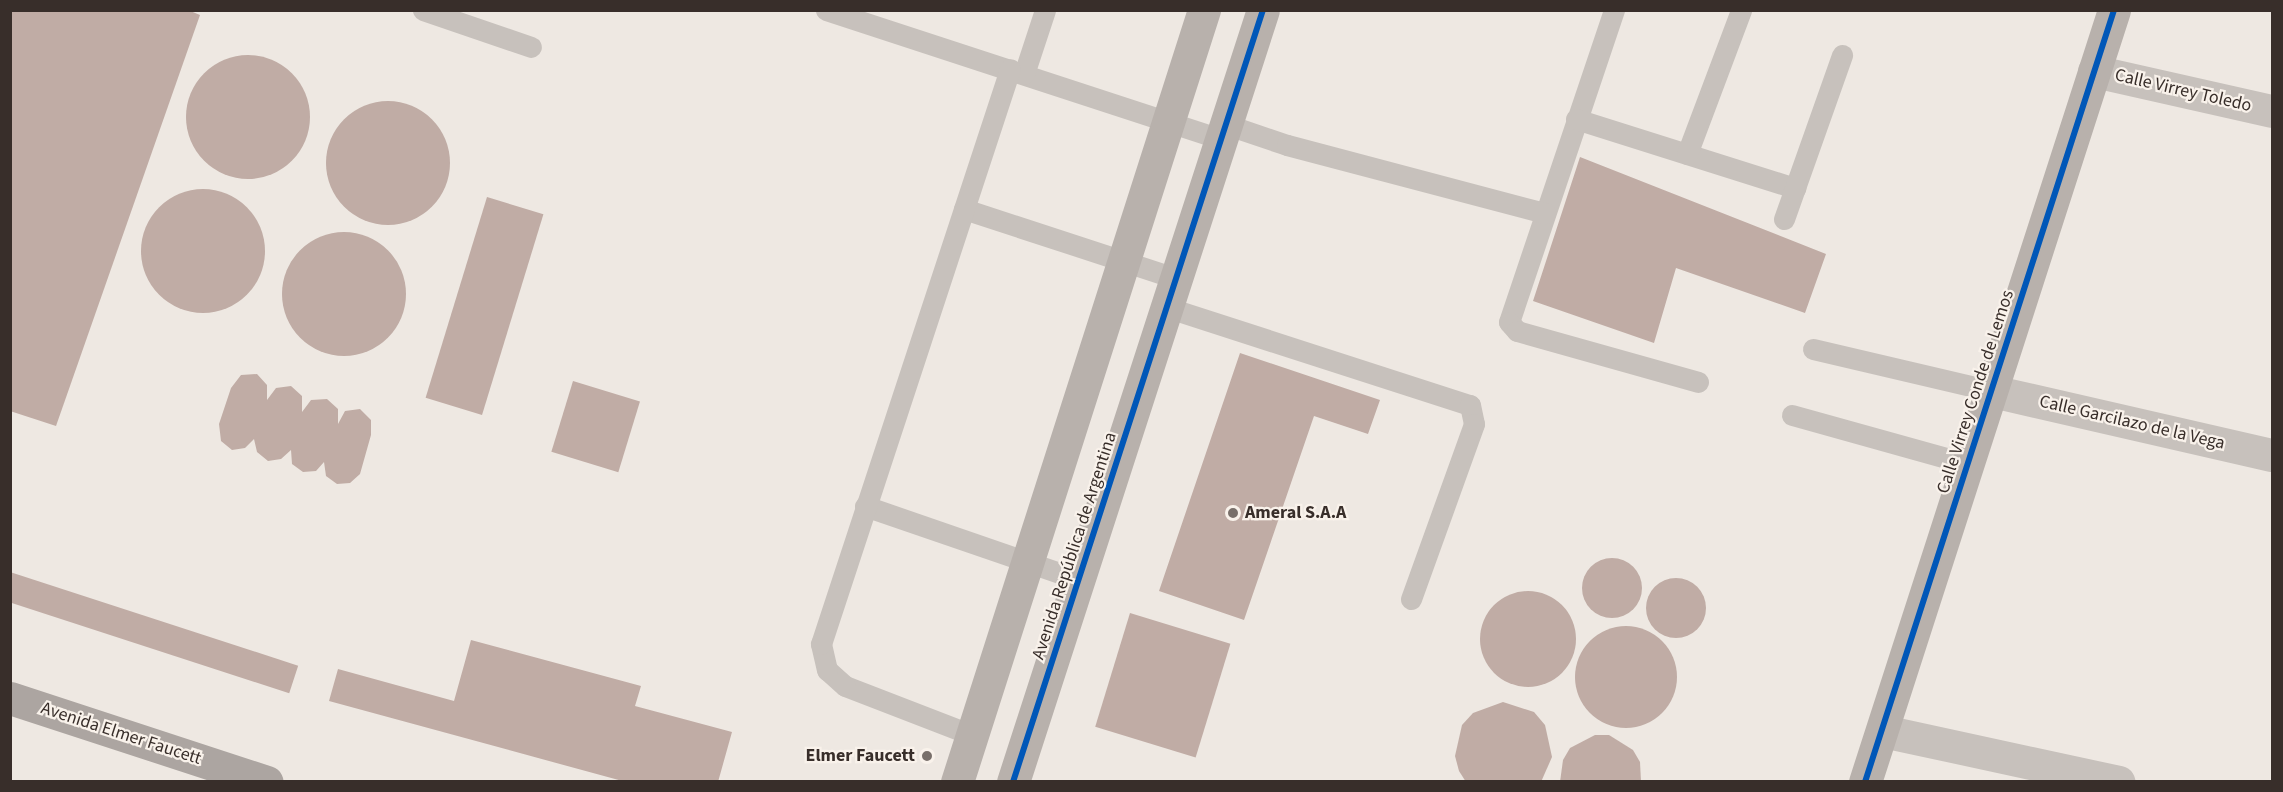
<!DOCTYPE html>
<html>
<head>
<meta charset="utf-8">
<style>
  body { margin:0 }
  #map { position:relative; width:2283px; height:792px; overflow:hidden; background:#eee8e2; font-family:"Source Sans 3",sans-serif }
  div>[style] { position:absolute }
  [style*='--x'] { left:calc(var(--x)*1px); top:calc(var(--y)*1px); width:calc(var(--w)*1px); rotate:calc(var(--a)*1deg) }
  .building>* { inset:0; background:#c0aca5; transform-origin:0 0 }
  .round { border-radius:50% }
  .lane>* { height:21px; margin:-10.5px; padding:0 10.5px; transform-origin:10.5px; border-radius:10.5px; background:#c7c1bc }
  .street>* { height:33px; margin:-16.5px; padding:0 16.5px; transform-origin:16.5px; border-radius:16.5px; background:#c7c1bc }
  .secondary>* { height:33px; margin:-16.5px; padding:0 16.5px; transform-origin:16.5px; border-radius:16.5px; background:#b8b1ac }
  .primary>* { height:33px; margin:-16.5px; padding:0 16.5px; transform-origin:16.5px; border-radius:16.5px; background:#aca5a1 }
  .cycleway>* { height:6px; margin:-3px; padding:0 3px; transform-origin:3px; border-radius:3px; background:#0057b8 }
  .dots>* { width:16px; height:16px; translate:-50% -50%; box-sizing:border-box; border:3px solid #f9f2eb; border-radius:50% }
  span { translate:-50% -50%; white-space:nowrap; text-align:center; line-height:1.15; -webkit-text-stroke:4.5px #f9f2eb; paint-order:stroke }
  .street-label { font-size:18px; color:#382e2a }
  .poi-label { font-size:18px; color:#382e2a; font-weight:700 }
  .left { translate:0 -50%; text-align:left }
  .right { translate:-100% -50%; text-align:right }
  .frame { position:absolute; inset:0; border:12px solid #382e2a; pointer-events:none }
</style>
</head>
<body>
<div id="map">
  <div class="building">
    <i style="clip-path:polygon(10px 10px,188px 10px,200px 15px,56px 426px,10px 411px)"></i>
    <i class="round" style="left:186px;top:55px;width:124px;height:124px"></i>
    <i class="round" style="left:326px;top:101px;width:124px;height:124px"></i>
    <i style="clip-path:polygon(1580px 157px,1826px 254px,1805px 313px,1676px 268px,1654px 343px,1533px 301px)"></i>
    <i class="round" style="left:141px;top:189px;width:124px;height:124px"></i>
    <i style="left:487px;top:197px;width:59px;height:210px;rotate:17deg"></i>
    <i class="round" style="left:282px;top:232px;width:124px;height:124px"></i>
    <i style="clip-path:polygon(1240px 353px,1380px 400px,1368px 434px,1314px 416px,1244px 620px,1159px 591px)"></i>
    <i style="clip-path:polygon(257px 374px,267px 385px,267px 400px,276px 388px,291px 386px,302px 396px,302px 412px,311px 400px,327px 399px,338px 409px,338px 424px,345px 411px,360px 409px,371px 420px,371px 435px,360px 474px,350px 483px,337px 484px,326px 476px,324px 462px,316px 471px,303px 472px,292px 464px,291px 450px,281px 459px,268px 461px,257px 452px,254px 439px,245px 448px,232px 450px,221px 441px,219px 424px,231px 388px,241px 375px)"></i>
    <i style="left:573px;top:381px;width:70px;height:74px;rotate:17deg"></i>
    <i class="round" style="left:1582px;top:558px;width:60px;height:60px"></i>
    <i style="left:10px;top:572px;width:303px;height:29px;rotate:18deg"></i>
    <i class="round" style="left:1646px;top:578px;width:60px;height:60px"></i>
    <i class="round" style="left:1480px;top:591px;width:96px;height:96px"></i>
    <i style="left:1130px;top:613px;width:105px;height:119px;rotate:17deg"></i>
    <i class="round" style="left:1575px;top:626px;width:102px;height:102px"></i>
    <i style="clip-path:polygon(471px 640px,641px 686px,635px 706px,732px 732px,718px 782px,626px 782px,329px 701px,338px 669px,454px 701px)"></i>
    <i style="clip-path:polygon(1503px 702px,1534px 712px,1545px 725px,1552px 757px,1541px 782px,1466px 782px,1459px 771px,1455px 756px,1462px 725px,1473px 713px)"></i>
    <i style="clip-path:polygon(1595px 735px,1609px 735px,1633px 750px,1640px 762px,1641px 782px,1560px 782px,1563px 760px,1570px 748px)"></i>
  </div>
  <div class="lane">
    <i style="--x:423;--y:10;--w:114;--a:18.9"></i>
    <i style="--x:826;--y:10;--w:418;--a:18.1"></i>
    <i style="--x:1614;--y:10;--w:329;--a:108.6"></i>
    <i style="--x:1509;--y:322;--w:12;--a:48"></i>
    <i style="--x:1517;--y:331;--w:188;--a:15.7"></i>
    <i style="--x:1024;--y:74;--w:67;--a:-71.8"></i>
    <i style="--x:1576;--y:119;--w:230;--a:17.5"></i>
    <i style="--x:1228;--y:125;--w:62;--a:18.7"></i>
    <i style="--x:1287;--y:145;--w:267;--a:14.8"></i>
    <i style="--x:1687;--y:154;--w:154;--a:-69.4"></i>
    <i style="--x:964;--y:209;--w:225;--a:18.1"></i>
    <i style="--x:1784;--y:219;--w:174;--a:-70.5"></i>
    <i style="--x:1169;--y:308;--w:316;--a:17.9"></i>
    <i style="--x:1470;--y:405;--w:19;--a:78"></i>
    <i style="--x:1474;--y:424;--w:186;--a:109.8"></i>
    <i style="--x:1813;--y:349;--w:184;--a:13.2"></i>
    <i style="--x:1792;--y:415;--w:183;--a:15.6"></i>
    <i style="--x:865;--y:506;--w:227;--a:19"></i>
    <i style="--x:972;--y:735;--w:136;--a:-158.9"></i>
    <i style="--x:845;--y:686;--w:24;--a:-138"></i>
    <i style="--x:827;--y:670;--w:27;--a:-103"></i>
    <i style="--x:821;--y:644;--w:605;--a:-71.8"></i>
  </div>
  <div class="street">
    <i style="--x:2094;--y:71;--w:182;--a:12.7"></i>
    <i style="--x:1992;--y:391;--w:287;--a:12.9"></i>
    <i style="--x:1883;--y:731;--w:241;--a:12.2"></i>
  </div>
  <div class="secondary">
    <i style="--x:957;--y:782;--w:811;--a:-72.26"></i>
    <i style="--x:1013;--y:782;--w:811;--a:-72.06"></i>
    <i style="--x:1865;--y:782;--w:811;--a:-72.12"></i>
  </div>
  <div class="primary">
    <i style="--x:10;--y:698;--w:270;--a:18.1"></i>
  </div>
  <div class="cycleway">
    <i style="--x:1013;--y:782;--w:811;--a:-72.06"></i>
    <i style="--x:1865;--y:782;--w:811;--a:-72.12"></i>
  </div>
  <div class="dots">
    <i style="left:1233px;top:513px;background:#786f6a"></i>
    <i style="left:927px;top:756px;background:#786f6a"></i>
  </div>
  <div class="street-label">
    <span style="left:2183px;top:91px;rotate:13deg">Calle Virrey Toledo</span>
    <span style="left:1976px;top:392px;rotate:-72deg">Calle Virrey Conde de Lemos</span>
    <span style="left:2132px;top:423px;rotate:13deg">Calle Garcilazo de la Vega</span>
    <span style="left:1075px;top:546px;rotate:-72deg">Avenida República de Argentina</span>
    <span style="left:121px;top:734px;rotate:18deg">Avenida Elmer Faucett</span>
  </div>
  <div class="poi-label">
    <span class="left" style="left:1245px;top:513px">Ameral S.A.A</span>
    <span class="right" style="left:915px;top:756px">Elmer Faucett</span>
  </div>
  <div class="frame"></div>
</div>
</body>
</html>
